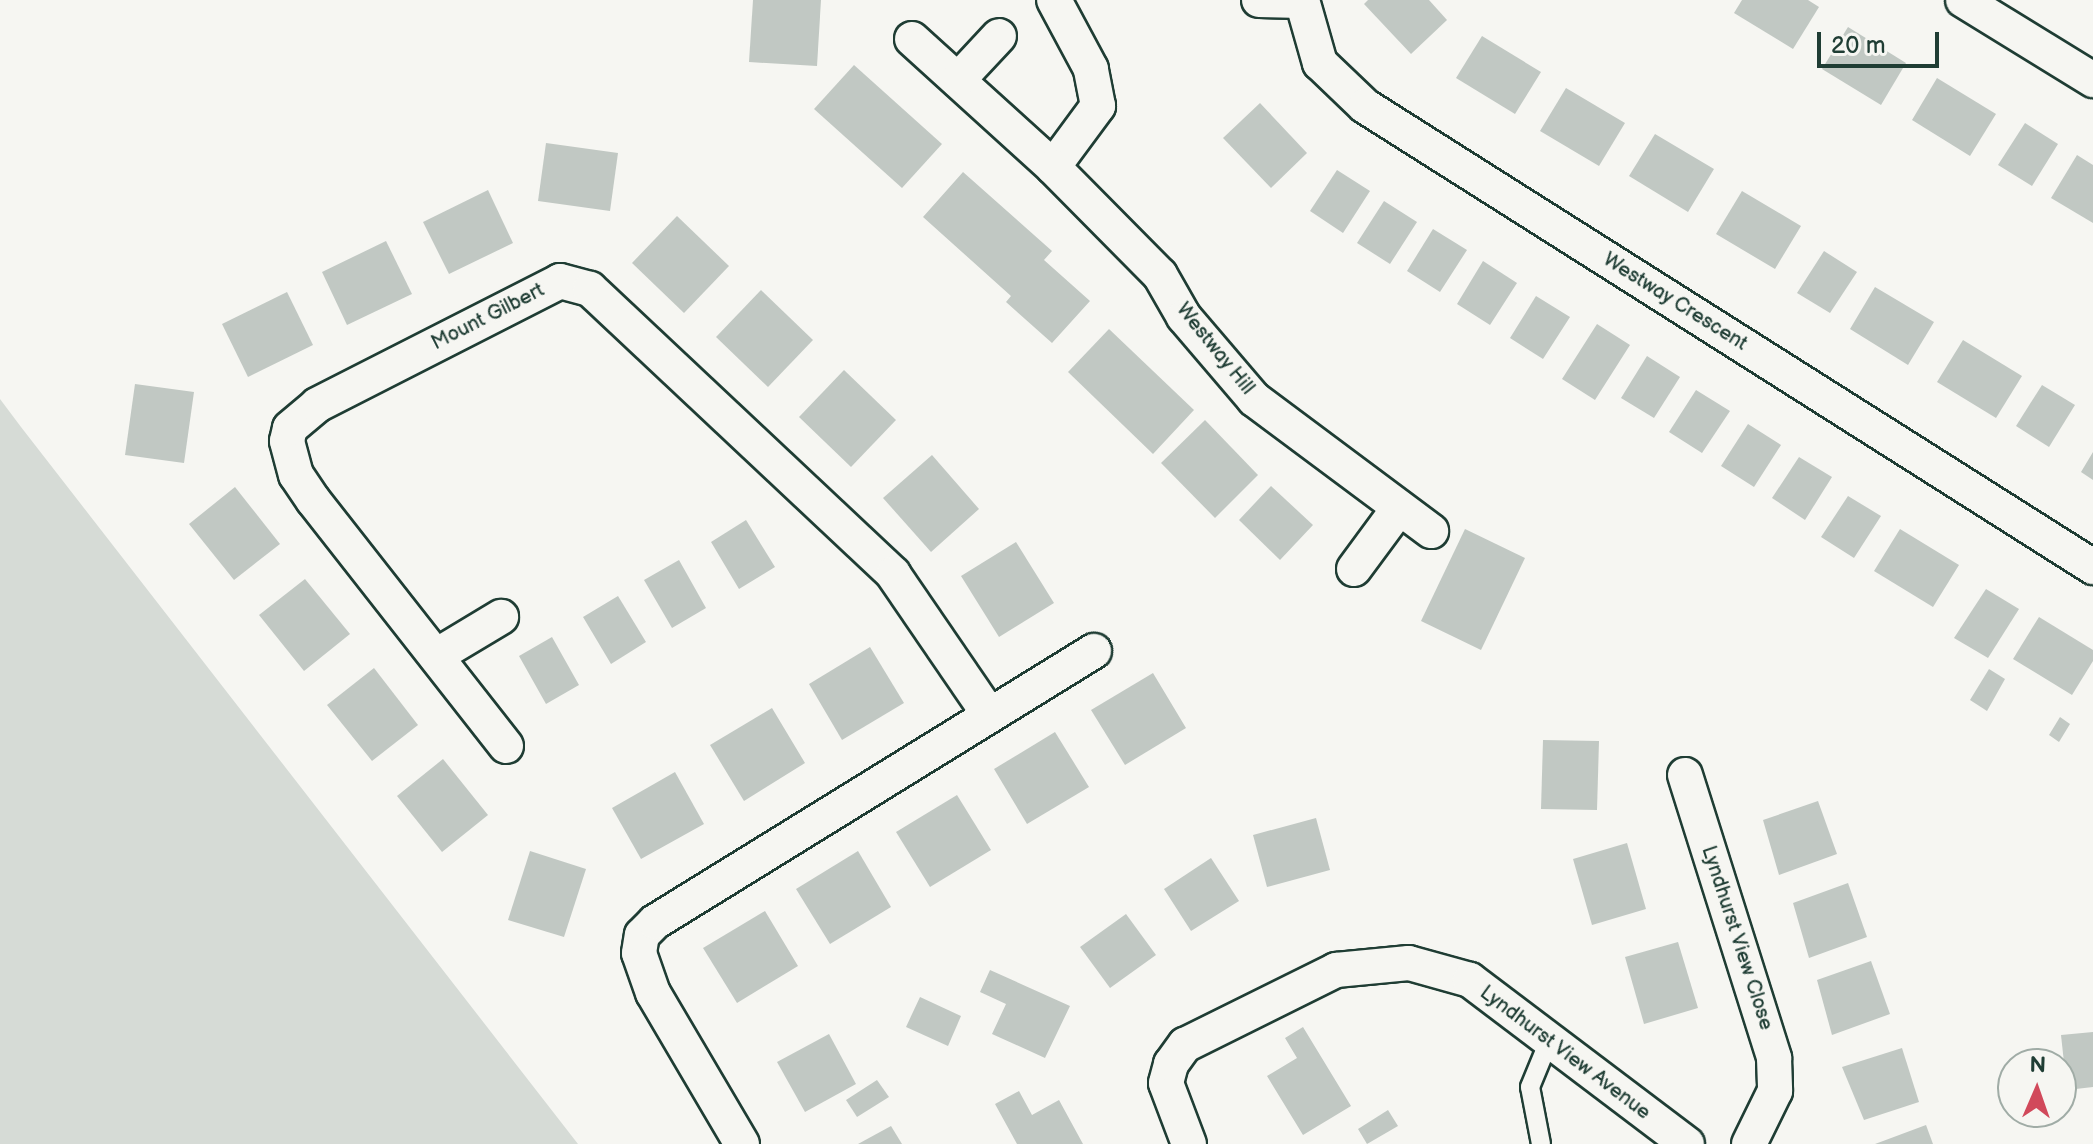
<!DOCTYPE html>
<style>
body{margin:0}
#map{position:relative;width:2093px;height:1144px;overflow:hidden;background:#f6f6f2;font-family:"Balsamiq Sans",sans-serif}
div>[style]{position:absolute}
.green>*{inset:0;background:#d6dbd6}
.building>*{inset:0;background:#c1c8c3}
.roads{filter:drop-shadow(2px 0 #1f3d34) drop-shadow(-2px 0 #1f3d34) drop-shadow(0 2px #1f3d34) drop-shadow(0 -2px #1f3d34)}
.service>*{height:18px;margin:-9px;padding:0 9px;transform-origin:9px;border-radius:9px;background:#f6f6f2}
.minor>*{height:34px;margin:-17px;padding:0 17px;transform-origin:17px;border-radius:17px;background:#f6f6f2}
span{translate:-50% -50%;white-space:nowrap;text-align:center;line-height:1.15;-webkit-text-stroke:6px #f6f6f2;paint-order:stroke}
.street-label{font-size:20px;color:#1f3d34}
.north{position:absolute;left:1997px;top:1048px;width:80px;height:80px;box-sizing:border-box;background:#f6f6f2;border:2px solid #a0aca6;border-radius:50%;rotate:2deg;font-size:22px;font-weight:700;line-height:32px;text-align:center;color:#1f3d34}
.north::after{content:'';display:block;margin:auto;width:28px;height:36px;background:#d1495b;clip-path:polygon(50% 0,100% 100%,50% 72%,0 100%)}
.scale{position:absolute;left:1817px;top:32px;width:122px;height:36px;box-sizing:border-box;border:4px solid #1f3d34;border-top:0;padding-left:10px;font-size:24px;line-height:28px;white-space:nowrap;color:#1f3d34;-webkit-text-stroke:6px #f6f6f2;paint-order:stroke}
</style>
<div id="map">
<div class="green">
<i style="clip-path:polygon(0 399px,21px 427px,578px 1144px,0 1144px)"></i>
</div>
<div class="building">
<i style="clip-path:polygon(753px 0,821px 0,817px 66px,749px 62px)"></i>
<i style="clip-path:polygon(1368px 0,1429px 0,1447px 20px,1411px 54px,1364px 4px)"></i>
<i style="clip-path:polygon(1742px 0,1808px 0,1819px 7px,1793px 49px,1734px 13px)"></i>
<i style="clip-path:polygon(1848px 27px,1906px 63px,1881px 105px,1822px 69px)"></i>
<i style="clip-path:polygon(1482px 36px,1541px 72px,1515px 114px,1456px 78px)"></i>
<i style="clip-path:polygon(854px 65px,942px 144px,902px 188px,814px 109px)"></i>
<i style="clip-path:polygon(1937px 78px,1996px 114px,1970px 156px,1912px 120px)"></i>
<i style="clip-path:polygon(1566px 88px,1625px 123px,1599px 166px,1540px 131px)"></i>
<i style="clip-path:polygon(1260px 103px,1307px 153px,1271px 188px,1223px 138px)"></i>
<i style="clip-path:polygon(2025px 123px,2058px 144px,2032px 186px,1998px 165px)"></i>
<i style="clip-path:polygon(1655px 134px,1714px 169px,1688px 212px,1629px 176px)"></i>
<i style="clip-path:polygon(546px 143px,618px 153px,610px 211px,538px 201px)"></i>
<i style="clip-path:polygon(2077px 155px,2093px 165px,2093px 223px,2051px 198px)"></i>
<i style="clip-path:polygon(1337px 170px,1370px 191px,1343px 233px,1310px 211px)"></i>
<i style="clip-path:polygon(963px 172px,1052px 251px,1044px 260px,1090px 301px,1052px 343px,1006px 302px,1011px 296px,923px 217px)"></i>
<i style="clip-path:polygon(488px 190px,513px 243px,449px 274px,423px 222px)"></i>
<i style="clip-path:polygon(1742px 191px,1801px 226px,1775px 269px,1716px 234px)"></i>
<i style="clip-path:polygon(1384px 201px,1417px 222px,1390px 264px,1357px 243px)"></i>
<i style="clip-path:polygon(677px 216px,729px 266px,684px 313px,632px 263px)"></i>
<i style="clip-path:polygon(1433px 229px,1467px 250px,1440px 292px,1407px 271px)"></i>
<i style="clip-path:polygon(386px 241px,412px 294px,347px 325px,322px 272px)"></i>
<i style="clip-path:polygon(1824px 251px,1857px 272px,1830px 313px,1797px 293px)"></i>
<i style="clip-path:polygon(1483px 261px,1517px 283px,1490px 325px,1457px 304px)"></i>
<i style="clip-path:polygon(1875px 287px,1934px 322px,1908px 365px,1850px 329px)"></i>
<i style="clip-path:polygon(761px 290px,813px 340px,768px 387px,716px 337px)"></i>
<i style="clip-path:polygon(287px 292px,313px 345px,248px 377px,222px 324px)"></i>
<i style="clip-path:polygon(1536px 296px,1570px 317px,1543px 359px,1510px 338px)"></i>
<i style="clip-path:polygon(1597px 324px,1630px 345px,1595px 400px,1562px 379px)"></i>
<i style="clip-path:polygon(1109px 329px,1194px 410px,1153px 454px,1068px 372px)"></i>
<i style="clip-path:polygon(1963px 340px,2022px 376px,1996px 418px,1937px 382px)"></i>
<i style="clip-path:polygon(1647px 356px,1680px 377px,1654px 418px,1621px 398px)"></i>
<i style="clip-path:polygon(844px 370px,896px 420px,851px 467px,799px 417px)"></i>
<i style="clip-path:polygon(135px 384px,194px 392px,184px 463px,125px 455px)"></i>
<i style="clip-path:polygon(2042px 385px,2075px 405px,2049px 447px,2016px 426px)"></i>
<i style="clip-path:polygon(1696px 390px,1730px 411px,1702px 453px,1669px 432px)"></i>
<i style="clip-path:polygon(1205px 420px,1258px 475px,1215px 518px,1161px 463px)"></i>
<i style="clip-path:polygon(1748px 424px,1781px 445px,1754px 487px,1721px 466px)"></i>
<i style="clip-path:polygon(2093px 452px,2093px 480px,2081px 472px)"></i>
<i style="clip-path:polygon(932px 455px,979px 509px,931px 552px,883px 498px)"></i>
<i style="clip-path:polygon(1799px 457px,1832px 477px,1805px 520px,1772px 498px)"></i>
<i style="clip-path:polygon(1271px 486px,1313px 525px,1280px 560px,1239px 520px)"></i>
<i style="clip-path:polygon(235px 487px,280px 544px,234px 580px,189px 524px)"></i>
<i style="clip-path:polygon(1848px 496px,1881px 516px,1854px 558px,1821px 537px)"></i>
<i style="clip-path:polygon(746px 520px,775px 567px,739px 589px,711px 542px)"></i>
<i style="clip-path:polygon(1465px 529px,1525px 558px,1481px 650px,1421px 621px)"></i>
<i style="clip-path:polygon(1900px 529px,1959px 565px,1933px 607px,1874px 571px)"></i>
<i style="clip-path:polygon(1016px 542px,1054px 603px,999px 637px,961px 576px)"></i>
<i style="clip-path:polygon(679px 560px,706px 608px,672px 628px,644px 580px)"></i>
<i style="clip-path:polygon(305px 579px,350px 634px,304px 671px,259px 615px)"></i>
<i style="clip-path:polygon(1986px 589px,2019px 609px,1988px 658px,1954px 638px)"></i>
<i style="clip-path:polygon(618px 596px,646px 642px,611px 664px,583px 617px)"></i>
<i style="clip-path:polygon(2039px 617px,2093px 650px,2093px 661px,2072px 695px,2013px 659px)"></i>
<i style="clip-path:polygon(552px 637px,579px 685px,546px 704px,519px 656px)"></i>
<i style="clip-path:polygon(870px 647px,904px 703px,842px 740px,809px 684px)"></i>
<i style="clip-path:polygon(374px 668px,418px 725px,372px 761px,327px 705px)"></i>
<i style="clip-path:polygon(1989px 669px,2005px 679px,1987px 711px,1970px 700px)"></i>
<i style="clip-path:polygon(1153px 673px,1186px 728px,1125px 765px,1091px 710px)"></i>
<i style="clip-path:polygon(772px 708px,805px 763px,744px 801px,710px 745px)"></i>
<i style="clip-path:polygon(2060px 717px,2070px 724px,2059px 742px,2049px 735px)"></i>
<i style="clip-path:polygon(1055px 732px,1089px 787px,1027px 824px,994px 769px)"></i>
<i style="clip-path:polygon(1543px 740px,1599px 741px,1597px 810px,1541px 809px)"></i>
<i style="clip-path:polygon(443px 759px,488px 815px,442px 852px,397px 796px)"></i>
<i style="clip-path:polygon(675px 772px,704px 824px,641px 859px,612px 808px)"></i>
<i style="clip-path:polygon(957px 795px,991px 850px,930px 887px,896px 832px)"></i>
<i style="clip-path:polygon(1818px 801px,1837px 854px,1779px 875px,1763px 820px)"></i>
<i style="clip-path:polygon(1316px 818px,1330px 870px,1267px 887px,1253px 835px)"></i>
<i style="clip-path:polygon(1627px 843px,1646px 909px,1592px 925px,1573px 859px)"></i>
<i style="clip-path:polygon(530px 851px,586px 869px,564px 937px,508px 920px)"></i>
<i style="clip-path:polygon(858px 851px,891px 907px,830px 944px,796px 889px)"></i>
<i style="clip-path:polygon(1211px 858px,1239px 901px,1191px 931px,1164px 889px)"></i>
<i style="clip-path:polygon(1848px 883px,1867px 937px,1809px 958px,1793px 903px)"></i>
<i style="clip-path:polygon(765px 911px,798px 966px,737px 1003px,703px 948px)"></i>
<i style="clip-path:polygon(1126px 914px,1156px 955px,1110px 988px,1080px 947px)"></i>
<i style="clip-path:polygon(1678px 942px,1698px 1008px,1644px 1024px,1625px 957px)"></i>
<i style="clip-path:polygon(1871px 961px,1890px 1014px,1832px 1035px,1817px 980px)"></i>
<i style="clip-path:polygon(990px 970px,1070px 1006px,1045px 1058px,992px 1034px,1006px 1004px,980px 992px)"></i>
<i style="clip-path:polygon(920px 997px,961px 1016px,948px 1046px,906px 1027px)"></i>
<i style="clip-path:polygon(1303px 1027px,1351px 1106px,1303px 1135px,1267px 1076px,1297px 1058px,1285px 1038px)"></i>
<i style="clip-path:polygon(2093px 1032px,2093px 1087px,2067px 1090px,2061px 1035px)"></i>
<i style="clip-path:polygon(829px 1034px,856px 1084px,805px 1112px,777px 1062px)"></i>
<i style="clip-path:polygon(1902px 1048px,1919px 1102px,1864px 1120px,1842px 1067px)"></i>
<i style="clip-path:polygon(877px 1080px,889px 1097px,857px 1117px,846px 1100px)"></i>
<i style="clip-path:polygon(1019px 1091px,1032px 1115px,1059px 1100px,1083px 1144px,1017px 1144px,995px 1104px)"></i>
<i style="clip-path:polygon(1388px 1110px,1398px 1126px,1367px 1144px,1358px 1129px)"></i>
<i style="clip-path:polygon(1926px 1125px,1933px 1144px,1875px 1144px)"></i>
<i style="clip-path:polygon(891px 1126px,902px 1144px,858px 1144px)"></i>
</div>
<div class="roads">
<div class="service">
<i style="left:1541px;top:1144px;width:58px;rotate:-100.9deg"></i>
<i style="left:1530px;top:1087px;width:50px;rotate:-67.6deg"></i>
</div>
<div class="minor">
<i style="left:1259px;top:0;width:43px;rotate:1.3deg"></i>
<i style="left:1302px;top:0;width:66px;rotate:74.1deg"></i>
<i style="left:1320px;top:63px;width:62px;rotate:43.7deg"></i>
<i style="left:1365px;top:106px;width:862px;rotate:32.34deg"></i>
<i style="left:1963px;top:0;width:153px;rotate:31.6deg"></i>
<i style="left:912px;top:39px;width:190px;rotate:42.2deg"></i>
<i style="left:1053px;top:167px;width:76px;rotate:-53.6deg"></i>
<i style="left:1098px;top:106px;width:38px;rotate:-101deg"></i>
<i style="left:1091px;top:69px;width:78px;rotate:-118.2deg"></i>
<i style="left:958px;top:80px;width:60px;rotate:-47deg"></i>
<i style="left:1053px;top:167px;width:152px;rotate:45.3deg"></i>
<i style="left:1160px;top:275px;width:48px;rotate:60.3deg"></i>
<i style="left:1184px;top:317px;width:108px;rotate:49.5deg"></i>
<i style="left:1254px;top:399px;width:221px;rotate:36.7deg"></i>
<i style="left:1354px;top:569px;width:76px;rotate:-53.6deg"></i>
<i style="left:436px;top:656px;width:76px;rotate:-31deg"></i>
<i style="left:506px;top:746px;width:313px;rotate:-128.1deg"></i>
<i style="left:313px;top:500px;width:30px;rotate:-124deg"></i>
<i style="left:296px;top:475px;width:35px;rotate:-105deg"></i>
<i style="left:287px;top:441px;width:13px;rotate:-77deg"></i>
<i style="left:290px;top:428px;width:35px;rotate:-40deg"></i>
<i style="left:317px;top:405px;width:273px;rotate:-27deg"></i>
<i style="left:560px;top:281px;width:31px;rotate:15deg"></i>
<i style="left:590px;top:289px;width:416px;rotate:43.2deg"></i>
<i style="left:893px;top:574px;width:170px;rotate:55.6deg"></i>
<i style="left:1685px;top:775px;width:297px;rotate:72.5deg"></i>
<i style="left:1774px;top:1058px;width:33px;rotate:88deg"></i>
<i style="left:1775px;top:1091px;width:59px;rotate:116.1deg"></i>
<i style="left:742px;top:1144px;width:175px;rotate:-120.5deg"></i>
<i style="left:653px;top:993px;width:42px;rotate:-109.3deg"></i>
<i style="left:639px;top:953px;width:18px;rotate:-81deg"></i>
<i style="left:642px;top:935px;width:18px;rotate:-45deg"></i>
<i style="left:655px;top:922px;width:516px;rotate:-31.69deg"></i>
<i style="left:1189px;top:1144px;width:65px;rotate:-110.7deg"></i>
<i style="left:1166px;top:1083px;width:20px;rotate:-75deg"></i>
<i style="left:1171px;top:1064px;width:24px;rotate:-54deg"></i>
<i style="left:1185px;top:1045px;width:169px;rotate:-26.4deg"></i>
<i style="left:1336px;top:970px;width:73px;rotate:-5.5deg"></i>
<i style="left:1409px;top:963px;width:63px;rotate:15.6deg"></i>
<i style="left:1470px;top:980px;width:272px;rotate:37.1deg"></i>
</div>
</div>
<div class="street-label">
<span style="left:1675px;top:302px;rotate:32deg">Westway Crescent</span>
<span style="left:488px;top:317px;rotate:-27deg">Mount Gilbert</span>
<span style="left:1215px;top:349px;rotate:51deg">Westway Hill</span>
<span style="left:1737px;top:938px;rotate:72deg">Lyndhurst View Close</span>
<span style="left:1565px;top:1053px;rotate:37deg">Lyndhurst View Avenue</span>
</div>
<div class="north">N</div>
<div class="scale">20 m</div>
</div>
